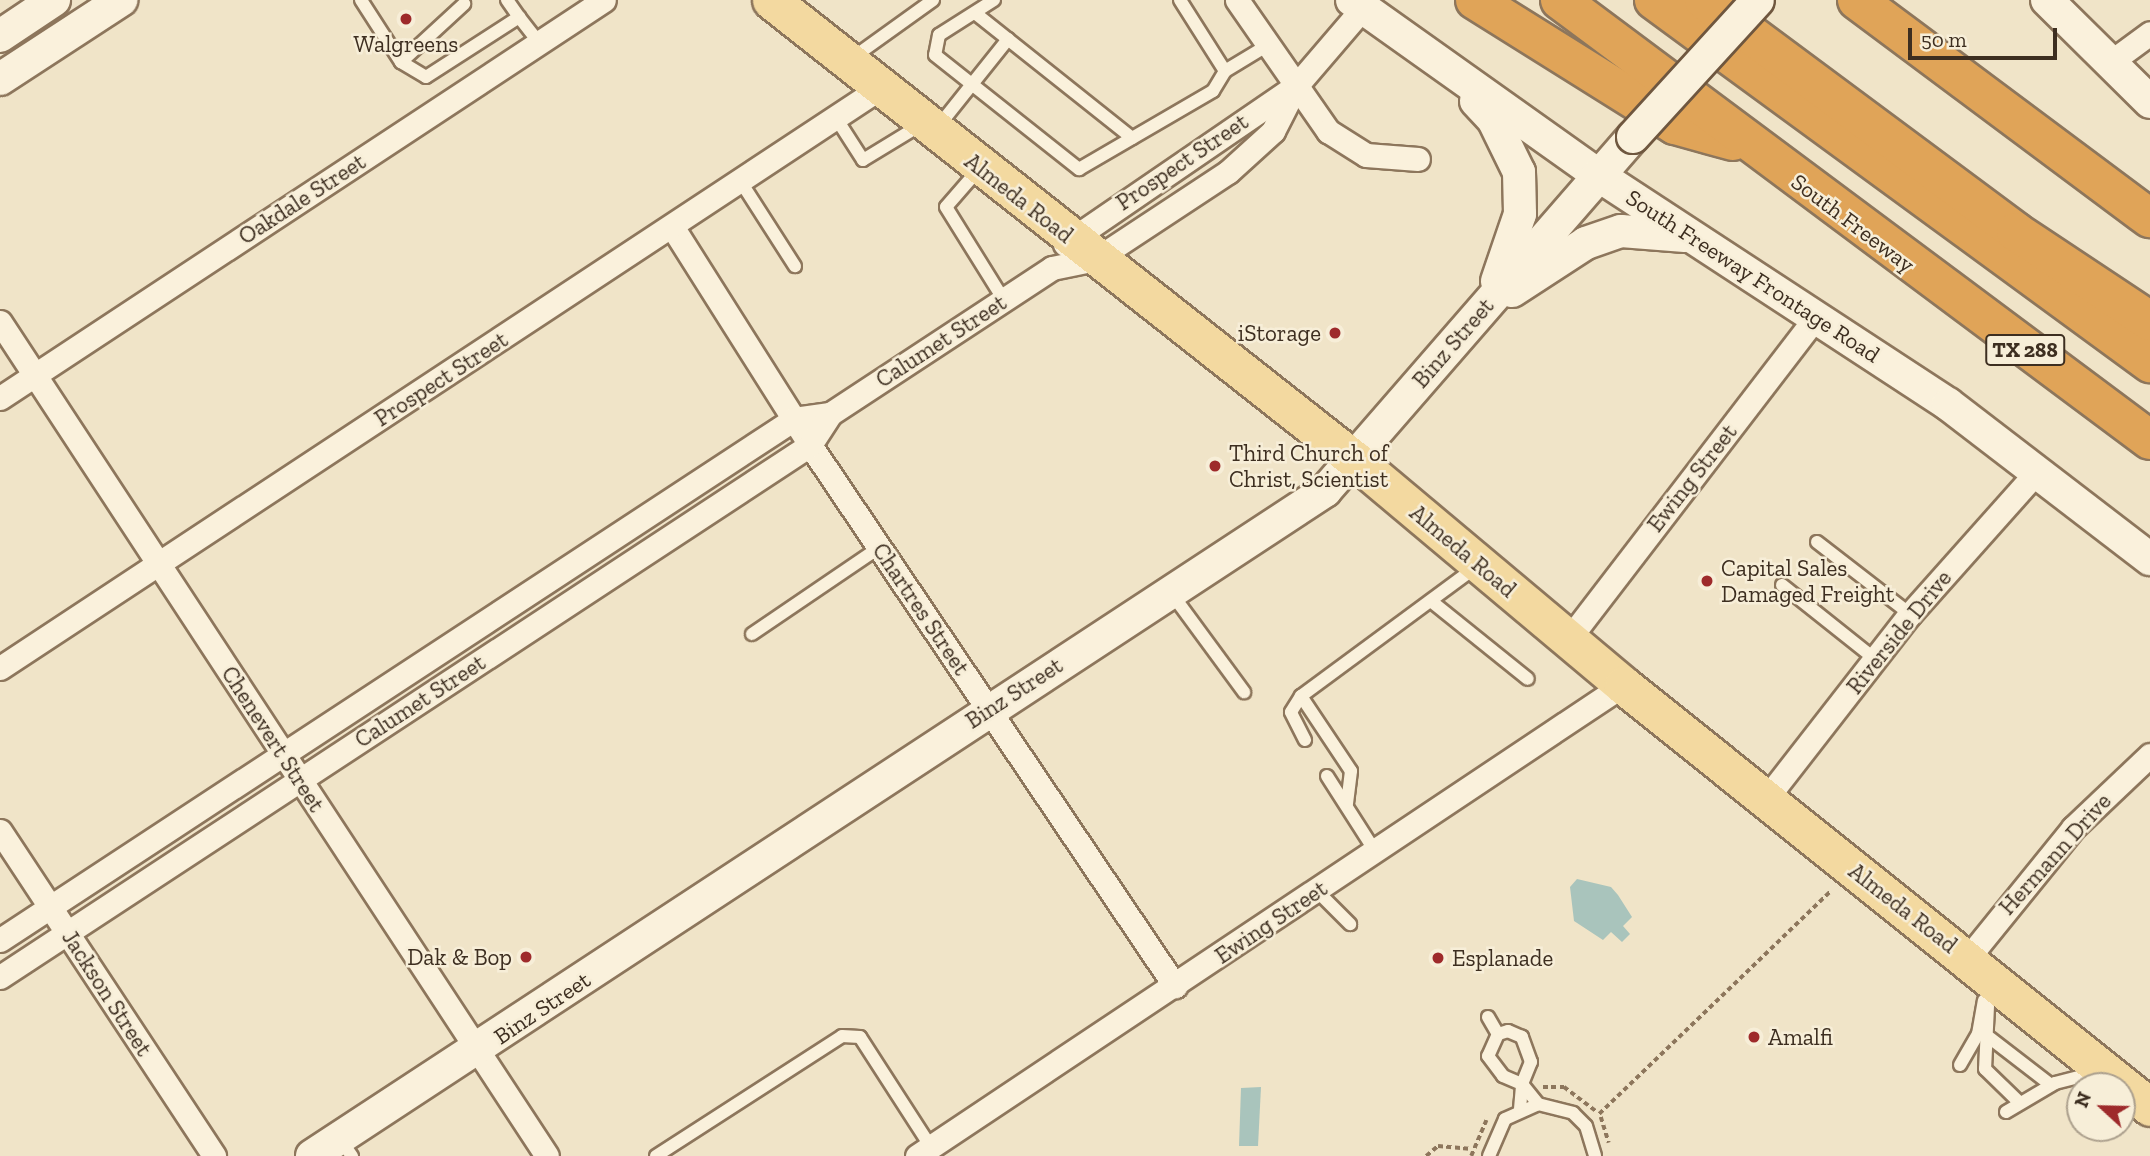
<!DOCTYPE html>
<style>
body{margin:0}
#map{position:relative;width:2150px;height:1156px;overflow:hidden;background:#f0e4c8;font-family:"Zilla Slab",serif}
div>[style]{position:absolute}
.water>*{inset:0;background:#a9c4bc}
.path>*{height:3.5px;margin-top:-1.75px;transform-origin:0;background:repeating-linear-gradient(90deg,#8d765c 0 5px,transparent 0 8.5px)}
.roads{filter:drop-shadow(2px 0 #8d765c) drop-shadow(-2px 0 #8d765c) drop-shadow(0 2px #8d765c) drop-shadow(0 -2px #8d765c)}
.service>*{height:12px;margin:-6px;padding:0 6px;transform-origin:6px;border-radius:6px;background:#faf1dc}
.minor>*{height:23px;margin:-11.5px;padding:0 11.5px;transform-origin:11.5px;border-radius:11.5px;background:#faf1dc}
.secondary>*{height:32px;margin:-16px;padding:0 16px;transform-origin:16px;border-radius:16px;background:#faf1dc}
.primary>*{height:37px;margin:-18.5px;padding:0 18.5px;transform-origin:18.5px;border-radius:18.5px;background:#f3d9a0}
.motorway>*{height:38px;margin:-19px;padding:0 19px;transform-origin:19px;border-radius:19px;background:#e0a458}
.bridges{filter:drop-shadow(2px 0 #6f573f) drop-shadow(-2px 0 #6f573f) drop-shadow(0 2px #6f573f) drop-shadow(0 -2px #6f573f)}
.secondary-bridge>*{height:32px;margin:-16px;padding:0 16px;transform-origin:16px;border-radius:16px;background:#faf1dc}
.dots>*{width:19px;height:19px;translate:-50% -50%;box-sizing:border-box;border:4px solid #f7eed8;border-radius:50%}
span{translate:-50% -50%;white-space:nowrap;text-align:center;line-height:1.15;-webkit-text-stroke:5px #f7eed8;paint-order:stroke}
.shield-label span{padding:2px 5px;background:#f7eed8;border:2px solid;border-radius:5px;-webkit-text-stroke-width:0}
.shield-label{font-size:21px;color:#3d2e20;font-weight:700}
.poi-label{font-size:23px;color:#3d2e20}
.right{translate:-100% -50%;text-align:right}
.left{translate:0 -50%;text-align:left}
.street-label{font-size:23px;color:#3d2e20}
.north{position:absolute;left:2066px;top:1072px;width:70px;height:70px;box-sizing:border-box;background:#f7eed8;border:2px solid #ada18e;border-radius:50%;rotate:292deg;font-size:19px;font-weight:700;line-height:28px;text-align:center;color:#3d2e20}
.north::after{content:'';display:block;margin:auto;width:24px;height:32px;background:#9e2a2b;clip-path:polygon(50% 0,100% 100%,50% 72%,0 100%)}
.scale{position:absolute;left:1908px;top:28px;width:149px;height:32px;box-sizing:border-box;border:4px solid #3d2e20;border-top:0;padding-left:9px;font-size:21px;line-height:24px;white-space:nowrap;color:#3d2e20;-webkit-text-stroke:5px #f7eed8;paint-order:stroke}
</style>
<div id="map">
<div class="water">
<i style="clip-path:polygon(1577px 879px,1611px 887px,1618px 895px,1632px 917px,1623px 926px,1630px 934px,1622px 942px,1611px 932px,1603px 940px,1574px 921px,1570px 887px)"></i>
<i style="clip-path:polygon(1261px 1087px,1258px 1146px,1239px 1146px,1241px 1088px)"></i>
</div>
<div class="path">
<i style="left:1543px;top:1087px;width:21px"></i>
<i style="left:1564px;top:1087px;width:40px;rotate:37deg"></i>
<i style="left:1599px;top:1114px;width:322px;rotate:-43.9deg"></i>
<i style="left:1601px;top:1117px;width:27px;rotate:73deg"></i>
<i style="left:1426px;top:1156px;width:16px;rotate:-40deg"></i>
<i style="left:1438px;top:1146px;width:34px;rotate:5deg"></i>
<i style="left:1471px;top:1156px;width:39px;rotate:-67deg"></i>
</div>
<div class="roads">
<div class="service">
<i style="left:361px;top:0;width:74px;rotate:57.2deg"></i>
<i style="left:401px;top:62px;width:29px;rotate:31deg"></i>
<i style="left:426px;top:77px;width:111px;rotate:-32.8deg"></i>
<i style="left:519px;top:17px;width:21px;rotate:-125deg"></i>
<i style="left:994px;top:0;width:65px;rotate:147.5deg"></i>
<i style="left:939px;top:35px;width:20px;rotate:101deg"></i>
<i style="left:935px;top:55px;width:184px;rotate:38.4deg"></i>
<i style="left:1079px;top:169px;width:155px;rotate:-30.2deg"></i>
<i style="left:1213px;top:91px;width:23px;rotate:-59deg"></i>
<i style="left:1225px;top:71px;width:50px;rotate:-31.2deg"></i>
<i style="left:1180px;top:0;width:84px;rotate:57.6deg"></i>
<i style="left:975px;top:13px;width:201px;rotate:38.5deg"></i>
<i style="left:519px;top:17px;width:33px;rotate:52deg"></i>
<i style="left:851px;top:59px;width:101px;rotate:-35.7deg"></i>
<i style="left:401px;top:62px;width:86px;rotate:-42.6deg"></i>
<i style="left:836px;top:118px;width:50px;rotate:57.3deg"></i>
<i style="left:863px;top:160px;width:69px;rotate:-31.4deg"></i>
<i style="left:937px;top:128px;width:114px;rotate:-51.4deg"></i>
<i style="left:979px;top:169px;width:50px;rotate:131deg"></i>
<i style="left:946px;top:207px;width:110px;rotate:58.1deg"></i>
<i style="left:741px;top:182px;width:100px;rotate:57.3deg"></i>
<i style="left:1817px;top:542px;width:118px;rotate:37.7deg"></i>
<i style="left:1782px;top:585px;width:119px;rotate:38.5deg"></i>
<i style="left:1172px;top:594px;width:122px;rotate:53.7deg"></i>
<i style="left:1431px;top:601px;width:124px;rotate:38.8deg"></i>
<i style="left:752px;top:634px;width:155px;rotate:-34.2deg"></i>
<i style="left:1301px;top:696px;width:90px;rotate:56.3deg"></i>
<i style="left:1351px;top:771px;width:34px;rotate:97deg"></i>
<i style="left:1305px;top:740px;width:31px;rotate:-117deg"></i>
<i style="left:1291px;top:712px;width:19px;rotate:-58deg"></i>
<i style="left:1301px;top:696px;width:217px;rotate:-36.4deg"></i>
<i style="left:1327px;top:776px;width:89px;rotate:57.4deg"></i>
<i style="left:1317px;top:891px;width:47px;rotate:45deg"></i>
<i style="left:1989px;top:985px;width:84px;rotate:92.7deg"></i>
<i style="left:1985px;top:1069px;width:49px;rotate:44.2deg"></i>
<i style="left:1488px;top:1017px;width:20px;rotate:60deg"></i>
<i style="left:1990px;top:1038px;width:77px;rotate:37.6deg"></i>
<i style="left:1960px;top:1065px;width:36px;rotate:-60deg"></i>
<i style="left:1978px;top:1034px;width:34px;rotate:-80deg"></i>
<i style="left:1520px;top:1109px;width:25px;rotate:-85deg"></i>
<i style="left:1522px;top:1084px;width:24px;rotate:-68deg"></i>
<i style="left:1531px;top:1062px;width:27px;rotate:-110deg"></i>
<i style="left:1522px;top:1037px;width:15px;rotate:-157deg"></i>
<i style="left:1508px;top:1031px;width:10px;rotate:163deg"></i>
<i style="left:1498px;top:1034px;width:24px;rotate:114deg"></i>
<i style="left:1488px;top:1056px;width:25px;rotate:53deg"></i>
<i style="left:1503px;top:1076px;width:21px;rotate:23deg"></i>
<i style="left:1522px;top:1084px;width:26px;rotate:51deg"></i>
<i style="left:2006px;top:1112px;width:57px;rotate:-30.6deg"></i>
<i style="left:2055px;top:1083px;width:44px;rotate:-14.3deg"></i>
<i style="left:340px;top:1139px;width:21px;rotate:55deg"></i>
<i style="left:656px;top:1156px;width:221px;rotate:-32.8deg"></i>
<i style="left:842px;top:1036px;width:18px;rotate:3deg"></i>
<i style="left:860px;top:1037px;width:131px;rotate:57.2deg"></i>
<i style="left:1489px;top:1156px;width:40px;rotate:-66.6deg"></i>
<i style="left:1505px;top:1119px;width:36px;rotate:-24deg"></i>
<i style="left:1538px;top:1104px;width:36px;rotate:14deg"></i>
<i style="left:1573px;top:1113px;width:18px;rotate:45deg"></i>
<i style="left:1586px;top:1126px;width:31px;rotate:73deg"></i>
</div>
<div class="minor">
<i style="left:1237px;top:0;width:160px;rotate:55.2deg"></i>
<i style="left:1328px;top:131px;width:45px;rotate:32.3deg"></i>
<i style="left:1366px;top:155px;width:52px;rotate:4.4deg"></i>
<i style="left:2108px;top:64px;width:52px;rotate:-36.4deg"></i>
<i style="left:673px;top:228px;width:257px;rotate:57.7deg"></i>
<i style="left:810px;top:445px;width:653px;rotate:55.99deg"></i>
<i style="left:1065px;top:244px;width:276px;rotate:-34.4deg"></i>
<i style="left:0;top:322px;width:997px;rotate:56.74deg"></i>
<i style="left:0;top:398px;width:723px;rotate:-33.38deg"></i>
<i style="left:1568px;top:640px;width:409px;rotate:-52.5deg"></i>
<i style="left:0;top:668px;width:1054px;rotate:-33.39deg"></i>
<i style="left:1765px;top:800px;width:236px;rotate:-52.1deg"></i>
<i style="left:1910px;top:614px;width:194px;rotate:-48.3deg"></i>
<i style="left:0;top:831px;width:389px;rotate:56.6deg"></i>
<i style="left:0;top:940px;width:950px;rotate:-33.27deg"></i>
<i style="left:794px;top:419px;width:36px;rotate:-8deg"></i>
<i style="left:1967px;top:959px;width:169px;rotate:-51deg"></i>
<i style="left:2073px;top:828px;width:106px;rotate:-43.5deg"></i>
<i style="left:0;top:977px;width:969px;rotate:-33.3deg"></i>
<i style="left:810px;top:445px;width:37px;rotate:-57deg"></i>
<i style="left:830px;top:414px;width:266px;rotate:-33.3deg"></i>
<i style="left:1052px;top:268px;width:45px;rotate:-11.6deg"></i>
<i style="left:1096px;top:259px;width:158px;rotate:-33.4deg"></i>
<i style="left:1228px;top:172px;width:61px;rotate:-42.3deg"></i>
<i style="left:1273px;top:131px;width:51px;rotate:-62.9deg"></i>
<i style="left:1296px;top:86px;width:101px;rotate:-49.4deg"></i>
<i style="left:917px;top:1156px;width:849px;rotate:-33.71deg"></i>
</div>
<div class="secondary">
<i style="left:1352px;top:0;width:302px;rotate:35.4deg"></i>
<i style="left:1598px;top:175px;width:418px;rotate:33.2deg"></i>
<i style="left:1948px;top:404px;width:255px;rotate:37.5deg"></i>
<i style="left:2047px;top:0;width:145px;rotate:44.7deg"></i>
<i style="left:0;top:36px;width:65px;rotate:-33.7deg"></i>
<i style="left:0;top:79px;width:145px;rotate:-33.1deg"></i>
<i style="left:1476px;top:101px;width:25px;rotate:47deg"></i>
<i style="left:1493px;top:119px;width:59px;rotate:63.9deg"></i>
<i style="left:1519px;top:172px;width:42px;rotate:88.6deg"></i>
<i style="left:1520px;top:214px;width:71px;rotate:108.9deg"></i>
<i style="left:1512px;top:291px;width:88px;rotate:-33deg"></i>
<i style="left:1586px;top:243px;width:37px;rotate:-19deg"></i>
<i style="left:1621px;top:231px;width:64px;rotate:4.5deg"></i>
<i style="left:312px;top:1156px;width:1212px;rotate:-33.28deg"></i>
<i style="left:1325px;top:491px;width:469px;rotate:-49deg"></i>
</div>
<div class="primary">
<i style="left:771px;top:0;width:743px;rotate:38.23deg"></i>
<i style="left:1355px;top:460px;width:350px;rotate:40deg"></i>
<i style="left:1623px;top:685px;width:675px;rotate:38.69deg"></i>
</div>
<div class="motorway">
<i style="left:1475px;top:0;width:236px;rotate:32deg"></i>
<i style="left:1675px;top:125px;width:60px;rotate:15.4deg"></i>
<i style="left:1560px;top:0;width:736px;rotate:36.71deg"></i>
<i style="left:1654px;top:0;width:615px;rotate:36.2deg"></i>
<i style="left:1704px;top:0;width:389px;rotate:36.6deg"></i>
<i style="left:2016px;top:232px;width:161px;rotate:33.6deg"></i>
<i style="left:1857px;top:0;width:365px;rotate:36.7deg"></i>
</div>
</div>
<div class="bridges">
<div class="secondary-bridge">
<i style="left:1633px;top:137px;width:185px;rotate:-47.6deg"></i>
</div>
</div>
<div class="dots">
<i style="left:406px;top:19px;background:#9e2a2b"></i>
<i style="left:1335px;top:333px;background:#9e2a2b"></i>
<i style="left:1215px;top:466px;background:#9e2a2b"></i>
<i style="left:1707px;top:581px;background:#9e2a2b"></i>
<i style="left:526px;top:957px;background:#9e2a2b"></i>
<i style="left:1438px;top:958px;background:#9e2a2b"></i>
<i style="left:1754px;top:1037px;background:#9e2a2b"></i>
</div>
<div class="shield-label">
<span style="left:2025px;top:350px">TX 288</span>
</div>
<div class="poi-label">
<span style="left:406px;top:44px">Walgreens</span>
<span class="right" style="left:1321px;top:333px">iStorage</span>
<span class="left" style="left:1229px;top:466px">Third Church of<br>Christ, Scientist</span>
<span class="left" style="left:1721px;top:581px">Capital Sales<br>Damaged Freight</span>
<span class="right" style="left:512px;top:957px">Dak &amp; Bop</span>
<span class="left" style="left:1452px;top:958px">Esplanade</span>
<span class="left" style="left:1768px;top:1037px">Amalfi</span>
</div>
<div class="street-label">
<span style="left:1182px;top:162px;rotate:-34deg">Prospect Street</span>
<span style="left:1019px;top:198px;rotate:38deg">Almeda Road</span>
<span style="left:302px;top:199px;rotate:-33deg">Oakdale Street</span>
<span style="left:1853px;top:223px;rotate:37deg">South Freeway</span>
<span style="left:1753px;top:276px;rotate:33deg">South Freeway Frontage Road</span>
<span style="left:941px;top:341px;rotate:-33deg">Calumet Street</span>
<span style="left:1453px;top:343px;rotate:-49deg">Binz Street</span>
<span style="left:441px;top:379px;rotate:-33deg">Prospect Street</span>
<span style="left:1692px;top:478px;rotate:-52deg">Ewing Street</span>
<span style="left:1463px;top:551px;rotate:40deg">Almeda Road</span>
<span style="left:921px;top:609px;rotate:56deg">Chartres Street</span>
<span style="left:1899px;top:632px;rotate:-51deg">Riverside Drive</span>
<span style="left:1014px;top:693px;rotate:-33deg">Binz Street</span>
<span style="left:420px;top:701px;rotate:-33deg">Calumet Street</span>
<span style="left:273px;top:739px;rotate:57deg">Chenevert Street</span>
<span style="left:2055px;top:854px;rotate:-48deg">Hermann Drive</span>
<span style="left:1903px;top:908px;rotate:38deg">Almeda Road</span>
<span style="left:1271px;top:922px;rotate:-34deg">Ewing Street</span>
<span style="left:107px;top:993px;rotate:57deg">Jackson Street</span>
<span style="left:542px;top:1008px;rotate:-34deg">Binz Street</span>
</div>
<div class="north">N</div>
<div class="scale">50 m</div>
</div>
